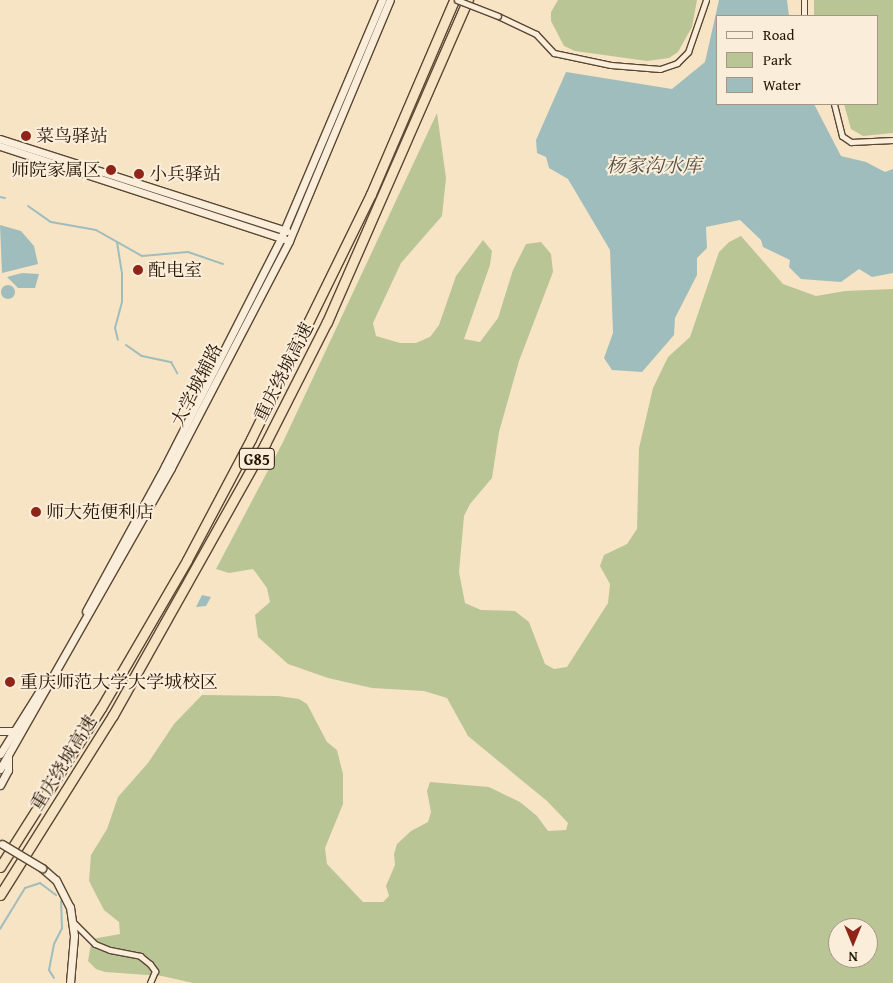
<!DOCTYPE html>
<meta charset="utf-8">
<style>
body{margin:0}
#map{position:relative;width:893px;height:983px;overflow:hidden;background:#f7e4c5;font-family:"Gentium Book Plus","Noto Serif SC",serif}
div>[style]{position:absolute}
.green>*{inset:0;background:#bac596}
.water>*{inset:0;background:#9fbdbc}
.round{border-radius:50%}
.stream>*{height:2px;margin:-1px;padding:0 1px;transform-origin:1px;border-radius:1px;background:#9fbdbc}
.roads{filter:drop-shadow(1px 0 #5a4733) drop-shadow(-1px 0 #5a4733) drop-shadow(0 1px #5a4733) drop-shadow(0 -1px #5a4733)}
.street>*{height:5px;margin:-2.5px;padding:0 2.5px;transform-origin:2.5px;border-radius:2.5px;background:#faedd9}
.secondary>*{height:7px;margin:-3.5px;padding:0 3.5px;transform-origin:3.5px;border-radius:3.5px;background:#faedd9}
.highway>*{height:9px;margin:-4.5px;padding:0 4.5px;transform-origin:4.5px;border-radius:4.5px;background:#f7e4c5}
.bridges{filter:drop-shadow(1px 0 #5a4733) drop-shadow(-1px 0 #5a4733) drop-shadow(0 1px #5a4733) drop-shadow(0 -1px #5a4733)}
.street-bridge>*{height:5px;margin:-2.5px;padding:0 2.5px;transform-origin:2.5px;border-radius:2.5px;background:#faedd9}
.secondary-bridge>*{height:7px;margin:-3.5px;padding:0 3.5px;transform-origin:3.5px;border-radius:3.5px;background:#faedd9}
.dots>*{width:14px;height:14px;translate:-50% -50%;box-sizing:border-box;border:2px solid #faedd9;border-radius:50%}
span{translate:-50% -50%;white-space:nowrap;text-align:center;line-height:1.15;-webkit-text-stroke:4px #faedd9;paint-order:stroke}
.shield-label span{padding:1px 4px;background:#faedd9;border:1px solid;border-radius:4px;-webkit-text-stroke-width:0}
.shield-label{font-size:16px;color:#261302;font-weight:700}
.poi-label{font-size:18px;color:#261302}
.left{translate:0 -50%;text-align:left}
.right{translate:-100% -50%;text-align:right}
.street-label{font-size:18px;color:#261302}
.water-label{font-size:19px;color:#504e43;font-style:italic}
.legend{position:absolute;left:716px;top:15px;width:162px;height:90px;box-sizing:border-box;background:#faedd9;border:1px solid #a59683;margin:0;padding:6px 9px;list-style:none;font-size:15px;color:#261302}
.legend li{display:flex;align-items:center;gap:10px;height:25px}
.legend b{width:25px;border:1px solid #a59683}
.north{position:absolute;left:828px;top:918px;width:50px;height:50px;box-sizing:border-box;background:#faedd9;border:1px solid #a59683;border-radius:50%;rotate:180deg;font-size:14px;font-weight:700;line-height:20px;text-align:center;color:#261302}
.north::after{content:'';display:block;margin:auto;width:18px;height:22px;background:#8f2418;clip-path:polygon(50% 0,100% 100%,50% 72%,0 100%)}
</style>
<div id="map">
<div class="green">
<i style="clip-path:polygon(558px 0,697px 0,692px 27px,678px 52px,669px 58px,647px 61px,575px 51px,564px 46px,551px 21px,551px 12px)"></i>
<i style="clip-path:polygon(814px 0,893px 0,893px 133px,863px 136px,851px 129px,844px 104px,877px 104px,877px 16px,814px 16px)"></i>
<i style="clip-path:polygon(evenodd,437px 113px,446px 178px,442px 216px,401px 263px,373px 323px,376px 336px,400px 343px,416px 343px,430px 337px,439px 325px,456px 276px,483px 240px,492px 251px,490px 265px,464px 339px,480px 342px,498px 318px,513px 270px,526px 244px,541px 242px,551px 254px,553px 272px,519px 361px,499px 432px,492px 478px,470px 504px,464px 516px,459px 572px,465px 603px,481px 610px,515px 611px,529px 622px,545px 664px,554px 669px,567px 667px,608px 603px,610px 584px,600px 566px,604px 555px,627px 544px,637px 529px,639px 448px,653px 388px,668px 357px,690px 337px,719px 252px,729px 242px,741px 236px,783px 284px,816px 296px,845px 291px,893px 289px,893px 983px,193px 983px,162px 976px,105px 972px,96px 969px,88px 961px,92px 939px,120px 934px,119px 922px,104px 910px,89px 881px,91px 855px,107px 829px,118px 797px,148px 763px,174px 724px,202px 695px,278px 696px,299px 699px,307px 704px,327px 742px,337px 750px,343px 774px,343px 804px,325px 848px,327px 864px,363px 902px,383px 902px,389px 896px,386px 886px,395px 865px,394px 854px,397px 844px,411px 831px,428px 822px,431px 812px,427px 791px,430px 782px,489px 787px,520px 802px,537px 816px,548px 831px,566px 830px,568px 823px,547px 801px,468px 736px,447px 698px,424px 691px,372px 688px,328px 678px,288px 664px,258px 637px,255px 615px,270px 602px,267px 588px,253px 569px,229px 573px,216px 569px,283px 442px,437px 113px,838px 928px,868px 928px,868px 958px,838px 958px,838px 928px)"></i>
</div>
<div class="water">
<i style="clip-path:polygon(719px 0,787px 0,789px 16px,717px 16px,717px 104px,814px 104px,841px 156px,866px 162px,885px 172px,893px 169px,893px 273px,872px 277px,859px 269px,841px 282px,801px 279px,789px 267px,790px 260px,763px 247px,761px 240px,740px 220px,706px 227px,707px 248px,697px 258px,697px 275px,675px 318px,674px 335px,642px 372px,612px 370px,604px 358px,613px 333px,610px 250px,568px 179px,549px 168px,546px 157px,537px 153px,536px 140px,566px 72px,672px 89px,705px 62px)"></i>
<i style="clip-path:polygon(0 225px,21px 231px,34px 246px,38px 264px,2px 273px)"></i>
<i style="clip-path:polygon(22px 273px,39px 274px,35px 288px,18px 288px,7px 277px)"></i>
<i class="round" style="left:1px;top:285px;width:14px;height:14px"></i>
<i style="clip-path:polygon(202px 595px,211px 597px,206px 606px,196px 607px)"></i>
</div>
<div class="stream">
<i style="left:0;top:197px;width:5px;rotate:11deg"></i>
<i style="left:28px;top:206px;width:28px;rotate:35deg"></i>
<i style="left:51px;top:222px;width:46px;rotate:10.1deg"></i>
<i style="left:96px;top:230px;width:53px;rotate:29.5deg"></i>
<i style="left:142px;top:256px;width:46px;rotate:-5deg"></i>
<i style="left:188px;top:252px;width:37px;rotate:19deg"></i>
<i style="left:117px;top:242px;width:31px;rotate:81deg"></i>
<i style="left:122px;top:273px;width:29px;rotate:90deg"></i>
<i style="left:122px;top:302px;width:27px;rotate:105deg"></i>
<i style="left:115px;top:328px;width:12px;rotate:76deg"></i>
<i style="left:126px;top:345px;width:19px;rotate:35deg"></i>
<i style="left:142px;top:356px;width:30px;rotate:12deg"></i>
<i style="left:171px;top:362px;width:13px;rotate:61deg"></i>
<i style="left:0;top:929px;width:48px;rotate:-58.6deg"></i>
<i style="left:25px;top:888px;width:16px;rotate:-18deg"></i>
<i style="left:40px;top:883px;width:20px;rotate:37deg"></i>
<i style="left:54px;top:978px;width:9px;rotate:-122deg"></i>
<i style="left:49px;top:970px;width:26px;rotate:-79deg"></i>
<i style="left:54px;top:944px;width:18px;rotate:-63deg"></i>
<i style="left:62px;top:928px;width:27px;rotate:-92deg"></i>
</div>
<div class="roads">
<div class="street">
<i style="left:804px;top:0;width:16px;rotate:90deg"></i>
<i style="left:498px;top:16px;width:42px;rotate:25.3deg"></i>
<i style="left:536px;top:34px;width:26px;rotate:47deg"></i>
<i style="left:554px;top:53px;width:58px;rotate:11.9deg"></i>
<i style="left:611px;top:65px;width:49px;rotate:4.7deg"></i>
<i style="left:660px;top:69px;width:18px;rotate:-19deg"></i>
<i style="left:677px;top:63px;width:16px;rotate:-45deg"></i>
<i style="left:688px;top:52px;width:55px;rotate:-70.9deg"></i>
<i style="left:834px;top:104px;width:33px;rotate:76deg"></i>
<i style="left:842px;top:136px;width:11px;rotate:34deg"></i>
<i style="left:851px;top:142px;width:42px;rotate:-2.7deg"></i>
<i style="left:73px;top:922px;width:31px;rotate:45deg"></i>
<i style="left:95px;top:944px;width:16px;rotate:22deg"></i>
<i style="left:110px;top:950px;width:31px;rotate:11deg"></i>
<i style="left:140px;top:956px;width:13px;rotate:39deg"></i>
<i style="left:150px;top:964px;width:9px;rotate:54deg"></i>
<i style="left:155px;top:971px;width:13px;rotate:113deg"></i>
</div>
<div class="secondary">
<i style="left:0;top:139px;width:301px;rotate:17.8deg"></i>
<i style="left:0;top:146px;width:300px;rotate:18.1deg"></i>
<i style="left:86px;top:611px;width:165px;rotate:-61.4deg"></i>
<i style="left:165px;top:466px;width:256px;rotate:-63deg"></i>
<i style="left:281px;top:238px;width:259px;rotate:-67deg"></i>
<i style="left:0;top:731px;width:14px"></i>
<i style="left:14px;top:731px;width:3px;rotate:108deg"></i>
<i style="left:0;top:754px;width:89px;rotate:-57.9deg"></i>
<i style="left:0;top:769px;width:346px;rotate:-60.4deg"></i>
<i style="left:171px;top:468px;width:256px;rotate:-62.5deg"></i>
<i style="left:289px;top:241px;width:261px;rotate:-67.3deg"></i>
<i style="left:0;top:785px;width:17px;rotate:-62deg"></i>
<i style="left:8px;top:770px;width:14px;rotate:-90deg"></i>
<i style="left:42px;top:868px;width:18px;rotate:41deg"></i>
<i style="left:56px;top:880px;width:30px;rotate:63deg"></i>
<i style="left:70px;top:907px;width:29px;rotate:82deg"></i>
<i style="left:74px;top:936px;width:47px;rotate:94.9deg"></i>
</div>
<div class="highway">
<i style="left:0;top:867px;width:188px;rotate:-57.6deg"></i>
<i style="left:101px;top:708px;width:171px;rotate:-59.8deg"></i>
<i style="left:187px;top:560px;width:137px;rotate:-62.1deg"></i>
<i style="left:251px;top:439px;width:273px;rotate:-63.9deg"></i>
<i style="left:371px;top:194px;width:211px;rotate:-66.8deg"></i>
<i style="left:0;top:895px;width:213px;rotate:-57.9deg"></i>
<i style="left:113px;top:715px;width:311px;rotate:-60.7deg"></i>
<i style="left:265px;top:444px;width:137px;rotate:-63.1deg"></i>
<i style="left:327px;top:322px;width:352px;rotate:-66.4deg"></i>
</div>
</div>
<div class="bridges">
<div class="street-bridge">
<i style="left:457px;top:0;width:44px;rotate:21.3deg"></i>
</div>
<div class="secondary-bridge">
<i style="left:2px;top:844px;width:47px;rotate:31deg"></i>
</div>
</div>
<div class="dots">
<i style="left:26px;top:136px;background:#8f2418"></i>
<i style="left:111px;top:170px;background:#8f2418"></i>
<i style="left:139px;top:174px;background:#8f2418"></i>
<i style="left:138px;top:270px;background:#8f2418"></i>
<i style="left:36px;top:512px;background:#8f2418"></i>
<i style="left:10px;top:682px;background:#8f2418"></i>
</div>
<div class="shield-label">
<span style="left:257px;top:459px">G85</span>
</div>
<div class="poi-label">
<span class="left" style="left:36px;top:136px">菜鸟驿站</span>
<span class="right" style="left:101px;top:170px">师院家属区</span>
<span class="left" style="left:149px;top:174px">小兵驿站</span>
<span class="left" style="left:148px;top:270px">配电室</span>
<span class="left" style="left:46px;top:512px">师大苑便利店</span>
<span class="left" style="left:20px;top:682px">重庆师范大学大学城校区</span>
</div>
<div class="street-label">
<span style="left:284px;top:372px;rotate:-63deg">重庆绕城高速</span>
<span style="left:197px;top:385px;rotate:-63deg">大学城辅路</span>
<span style="left:64px;top:763px;rotate:-58deg">重庆绕城高速</span>
</div>
<div class="water-label">
<span style="left:654px;top:166px">杨家沟水库</span>
</div>
<ul class="legend">
<li><b style="height:6px;background:#faedd9"></b>Road</li>
<li><b style="height:14px;background:#bac596"></b>Park</li>
<li><b style="height:14px;background:#9fbdbc"></b>Water</li>
</ul>
<div class="north">N</div>
</div>
